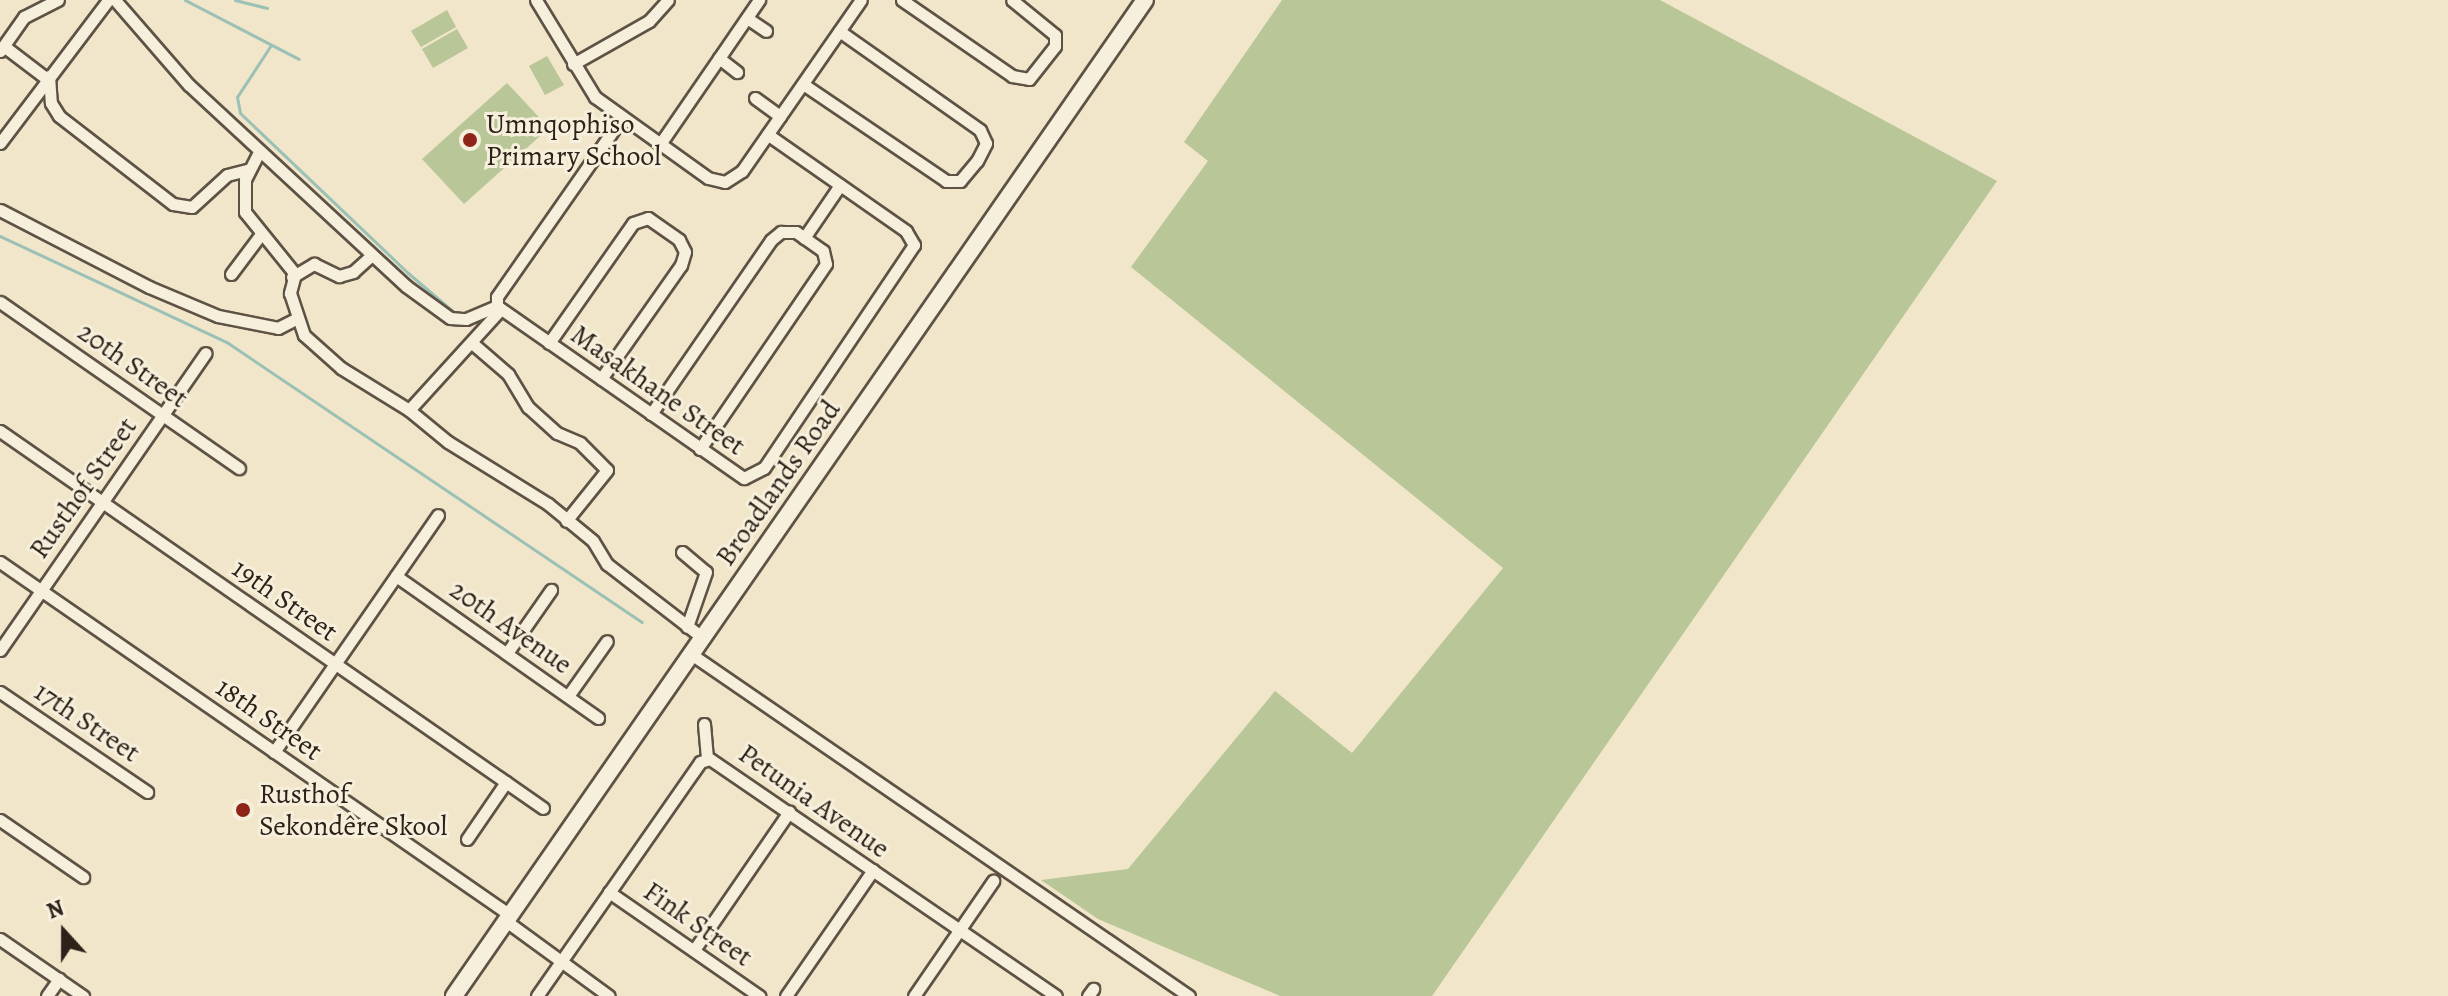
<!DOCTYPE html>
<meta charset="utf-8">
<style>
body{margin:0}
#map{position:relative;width:2448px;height:996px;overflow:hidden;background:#f1e6c9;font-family:Alegreya,serif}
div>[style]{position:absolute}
.green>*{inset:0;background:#b8c698}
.stream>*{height:3px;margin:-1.5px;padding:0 1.5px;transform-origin:1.5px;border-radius:1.5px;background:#9bc0b6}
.roads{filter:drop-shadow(2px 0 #5e5245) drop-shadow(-2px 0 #5e5245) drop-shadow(0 2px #5e5245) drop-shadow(0 -2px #5e5245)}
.minor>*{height:11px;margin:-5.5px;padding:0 5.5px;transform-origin:5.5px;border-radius:5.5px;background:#f6efdc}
.secondary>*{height:16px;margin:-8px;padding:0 8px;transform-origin:8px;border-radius:8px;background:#f6efdc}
.dots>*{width:22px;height:22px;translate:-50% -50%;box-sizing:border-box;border:4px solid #f6efdc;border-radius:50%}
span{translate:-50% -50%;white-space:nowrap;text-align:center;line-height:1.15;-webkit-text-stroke:6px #f6efdc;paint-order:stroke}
.poi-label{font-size:28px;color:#2d2119}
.left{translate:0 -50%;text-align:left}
.street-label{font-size:28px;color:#2d2119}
.north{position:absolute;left:24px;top:892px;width:80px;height:80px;-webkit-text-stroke:6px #f6efdc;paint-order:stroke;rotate:339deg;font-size:22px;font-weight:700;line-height:32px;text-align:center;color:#2d2119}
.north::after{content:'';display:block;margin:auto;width:28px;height:36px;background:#2d2119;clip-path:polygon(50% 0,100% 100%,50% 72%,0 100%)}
</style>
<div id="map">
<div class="green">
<i style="clip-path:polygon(1282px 0,1660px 0,1997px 181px,1432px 996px,1280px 996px,1098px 919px,1041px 880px,1128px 869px,1275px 691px,1352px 753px,1503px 568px,1131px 267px,1208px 161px,1184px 142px)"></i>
<i style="clip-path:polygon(447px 10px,456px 27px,421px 47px,411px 31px)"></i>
<i style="clip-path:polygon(457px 29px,468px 48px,433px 68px,422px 49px)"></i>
<i style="clip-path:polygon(547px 56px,564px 85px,545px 95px,529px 66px)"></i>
<i style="clip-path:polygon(507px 83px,549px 128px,464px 204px,422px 159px)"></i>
</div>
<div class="stream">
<i style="left:185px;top:0;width:128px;rotate:27.4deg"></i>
<i style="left:235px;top:0;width:33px;rotate:14deg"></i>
<i style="left:271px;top:45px;width:62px;rotate:123.2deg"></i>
<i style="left:237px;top:97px;width:16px;rotate:79deg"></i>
<i style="left:240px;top:113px;width:232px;rotate:43.6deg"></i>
<i style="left:408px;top:273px;width:62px;rotate:40.4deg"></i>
<i style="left:455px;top:313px;width:11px"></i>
<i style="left:0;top:236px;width:252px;rotate:25.1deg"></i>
<i style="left:228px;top:343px;width:499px;rotate:34deg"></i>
</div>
<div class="roads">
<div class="minor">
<i style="left:115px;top:0;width:113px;rotate:49deg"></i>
<i style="left:189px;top:85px;width:296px;rotate:42.8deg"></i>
<i style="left:406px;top:286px;width:54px;rotate:36deg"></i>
<i style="left:450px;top:318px;width:16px;rotate:4deg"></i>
<i style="left:466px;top:319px;width:34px;rotate:-23deg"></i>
<i style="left:536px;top:0;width:114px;rotate:58.7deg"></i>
<i style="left:595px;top:97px;width:139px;rotate:35.6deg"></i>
<i style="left:708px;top:178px;width:17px;rotate:13deg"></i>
<i style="left:725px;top:182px;width:20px;rotate:-33deg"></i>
<i style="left:742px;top:171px;width:208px;rotate:-55.2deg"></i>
<i style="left:902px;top:0;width:134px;rotate:34.6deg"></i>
<i style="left:1012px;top:76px;width:17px;rotate:10deg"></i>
<i style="left:1029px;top:79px;width:42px;rotate:-51.8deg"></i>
<i style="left:1055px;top:46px;width:11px;rotate:-90deg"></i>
<i style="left:1055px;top:35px;width:55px;rotate:-140.9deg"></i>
<i style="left:747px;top:18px;width:23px;rotate:34deg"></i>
<i style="left:5px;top:47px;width:53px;rotate:37.3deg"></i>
<i style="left:0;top:51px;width:42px;rotate:-54.8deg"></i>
<i style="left:24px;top:17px;width:38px;rotate:-27deg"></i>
<i style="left:719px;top:58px;width:23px;rotate:38deg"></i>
<i style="left:573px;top:64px;width:87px;rotate:-29.5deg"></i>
<i style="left:649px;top:21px;width:28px;rotate:-48deg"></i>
<i style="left:49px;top:76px;width:27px;rotate:86deg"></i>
<i style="left:51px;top:103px;width:15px;rotate:58deg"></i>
<i style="left:59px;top:116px;width:144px;rotate:37.7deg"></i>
<i style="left:173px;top:204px;width:19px;rotate:9deg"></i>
<i style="left:192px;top:207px;width:47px;rotate:-42.4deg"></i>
<i style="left:227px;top:175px;width:21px;rotate:-14deg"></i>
<i style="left:803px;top:84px;width:173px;rotate:34.1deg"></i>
<i style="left:946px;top:181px;width:14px"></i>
<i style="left:960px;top:181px;width:26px;rotate:-50deg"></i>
<i style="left:977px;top:161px;width:20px;rotate:-63deg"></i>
<i style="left:986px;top:143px;width:14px;rotate:-115deg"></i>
<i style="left:980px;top:130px;width:172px;rotate:-144.9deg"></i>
<i style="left:755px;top:98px;width:31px;rotate:36deg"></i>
<i style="left:621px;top:119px;width:217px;rotate:124.9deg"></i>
<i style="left:497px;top:297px;width:9px;rotate:90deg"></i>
<i style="left:497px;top:306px;width:301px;rotate:34.9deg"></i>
<i style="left:744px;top:478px;width:22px;rotate:-27deg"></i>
<i style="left:764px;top:468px;width:269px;rotate:-56.1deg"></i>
<i style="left:914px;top:245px;width:16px;rotate:-120deg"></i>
<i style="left:906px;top:231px;width:169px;rotate:-145.1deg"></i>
<i style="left:0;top:143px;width:179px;rotate:-52.9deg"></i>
<i style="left:660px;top:144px;width:175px;rotate:-55.5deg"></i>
<i style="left:259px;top:152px;width:30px;rotate:117deg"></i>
<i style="left:245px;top:179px;width:33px;rotate:90deg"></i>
<i style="left:245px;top:212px;width:80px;rotate:51.1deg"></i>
<i style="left:295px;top:274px;width:20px;rotate:105deg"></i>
<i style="left:290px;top:293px;width:44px;rotate:71.6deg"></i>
<i style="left:304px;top:335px;width:50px;rotate:41.7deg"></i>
<i style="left:341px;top:368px;width:80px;rotate:31.7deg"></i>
<i style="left:409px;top:410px;width:50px;rotate:39.4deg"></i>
<i style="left:448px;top:442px;width:118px;rotate:31.8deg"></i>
<i style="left:548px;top:504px;width:58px;rotate:39.4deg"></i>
<i style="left:593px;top:541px;width:27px;rotate:59deg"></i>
<i style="left:607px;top:564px;width:121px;rotate:37.6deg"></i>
<i style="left:0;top:210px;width:168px;rotate:27.3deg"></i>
<i style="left:149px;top:287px;width:75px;rotate:22.8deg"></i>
<i style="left:218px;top:316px;width:61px;rotate:11.3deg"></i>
<i style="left:278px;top:328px;width:20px;rotate:-27deg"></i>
<i style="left:804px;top:238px;width:64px;rotate:-55.8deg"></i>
<i style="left:231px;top:274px;width:50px;rotate:-53.1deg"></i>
<i style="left:292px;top:277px;width:26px;rotate:-31deg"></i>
<i style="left:314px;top:264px;width:28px;rotate:26deg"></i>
<i style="left:339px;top:276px;width:15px;rotate:-16deg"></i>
<i style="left:353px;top:272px;width:25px;rotate:-42deg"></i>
<i style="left:0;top:302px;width:291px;rotate:34.8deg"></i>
<i style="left:472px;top:343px;width:48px;rotate:40.7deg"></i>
<i style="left:508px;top:374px;width:39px;rotate:59deg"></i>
<i style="left:528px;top:407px;width:39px;rotate:42deg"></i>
<i style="left:557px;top:433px;width:25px;rotate:23deg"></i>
<i style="left:580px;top:443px;width:38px;rotate:45deg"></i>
<i style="left:607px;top:470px;width:65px;rotate:128.8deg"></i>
<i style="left:549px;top:343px;width:146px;rotate:-55deg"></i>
<i style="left:633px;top:223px;width:16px;rotate:-18deg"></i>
<i style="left:648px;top:218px;width:38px;rotate:35deg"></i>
<i style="left:679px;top:240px;width:13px;rotate:63deg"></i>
<i style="left:685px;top:252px;width:14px;rotate:107deg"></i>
<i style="left:681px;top:265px;width:139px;rotate:125.1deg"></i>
<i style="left:409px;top:410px;width:135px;rotate:-47.7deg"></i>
<i style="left:651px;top:414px;width:211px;rotate:-55.4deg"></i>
<i style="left:771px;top:240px;width:13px;rotate:-39deg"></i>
<i style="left:781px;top:232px;width:15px"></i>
<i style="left:796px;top:232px;width:33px;rotate:35deg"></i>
<i style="left:823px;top:251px;width:13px;rotate:77deg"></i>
<i style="left:826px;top:264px;width:224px;rotate:124.3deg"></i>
<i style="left:0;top:431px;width:661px;rotate:34.77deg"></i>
<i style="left:682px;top:552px;width:31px;rotate:40deg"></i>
<i style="left:706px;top:572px;width:58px;rotate:109.1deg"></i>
<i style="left:0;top:562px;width:620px;rotate:34.69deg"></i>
<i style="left:396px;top:576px;width:247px;rotate:35.1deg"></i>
<i style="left:0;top:650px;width:361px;rotate:-55.3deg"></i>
<i style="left:507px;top:653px;width:77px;rotate:-55.1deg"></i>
<i style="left:691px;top:654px;width:604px;rotate:34.48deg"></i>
<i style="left:0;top:692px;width:178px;rotate:34.2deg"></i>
<i style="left:568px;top:696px;width:67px;rotate:-54.7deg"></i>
<i style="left:704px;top:724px;width:35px;rotate:85deg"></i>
<i style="left:274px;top:752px;width:288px;rotate:-55.3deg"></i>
<i style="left:0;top:820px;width:101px;rotate:34.5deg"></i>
<i style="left:467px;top:839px;width:69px;rotate:-55.6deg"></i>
<i style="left:609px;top:892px;width:183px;rotate:34.7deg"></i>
<i style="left:506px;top:921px;width:127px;rotate:36.1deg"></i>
<i style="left:0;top:939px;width:101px;rotate:34.5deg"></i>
<i style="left:694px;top:950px;width:168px;rotate:-55.5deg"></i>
<i style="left:47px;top:996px;width:21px;rotate:-55deg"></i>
<i style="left:537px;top:996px;width:285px;rotate:-55.1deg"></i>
<i style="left:700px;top:762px;width:10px;rotate:-17deg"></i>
<i style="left:710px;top:759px;width:419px;rotate:34.4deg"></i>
<i style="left:786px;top:996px;width:153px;rotate:-55.4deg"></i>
<i style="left:914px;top:996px;width:140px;rotate:-55.5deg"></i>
<i style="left:1088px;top:996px;width:9px;rotate:-54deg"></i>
</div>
<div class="secondary">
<i style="left:454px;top:996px;width:1212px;rotate:-55.25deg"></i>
</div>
</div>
<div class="dots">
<i style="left:470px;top:140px;background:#8f2418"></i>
<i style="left:243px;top:810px;background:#8f2418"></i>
</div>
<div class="poi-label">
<span class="left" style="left:486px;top:140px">Umnqophiso<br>Primary School</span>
<span class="left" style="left:259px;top:810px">Rusthof<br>Sekondêre Skool</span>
</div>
<div class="street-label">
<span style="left:133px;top:365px;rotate:35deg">20th Street</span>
<span style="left:658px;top:390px;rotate:35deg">Masakhane Street</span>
<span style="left:778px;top:483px;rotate:-55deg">Broadlands Road</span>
<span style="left:83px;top:488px;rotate:-55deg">Rusthof Street</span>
<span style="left:285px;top:600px;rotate:35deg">19th Street</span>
<span style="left:511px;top:627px;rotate:35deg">20th Avenue</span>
<span style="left:269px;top:719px;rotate:35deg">18th Street</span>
<span style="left:87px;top:722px;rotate:34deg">17th Street</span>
<span style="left:814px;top:801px;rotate:35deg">Petunia Avenue</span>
<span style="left:698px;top:924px;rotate:35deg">Fink Street</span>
</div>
<div class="north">N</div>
</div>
